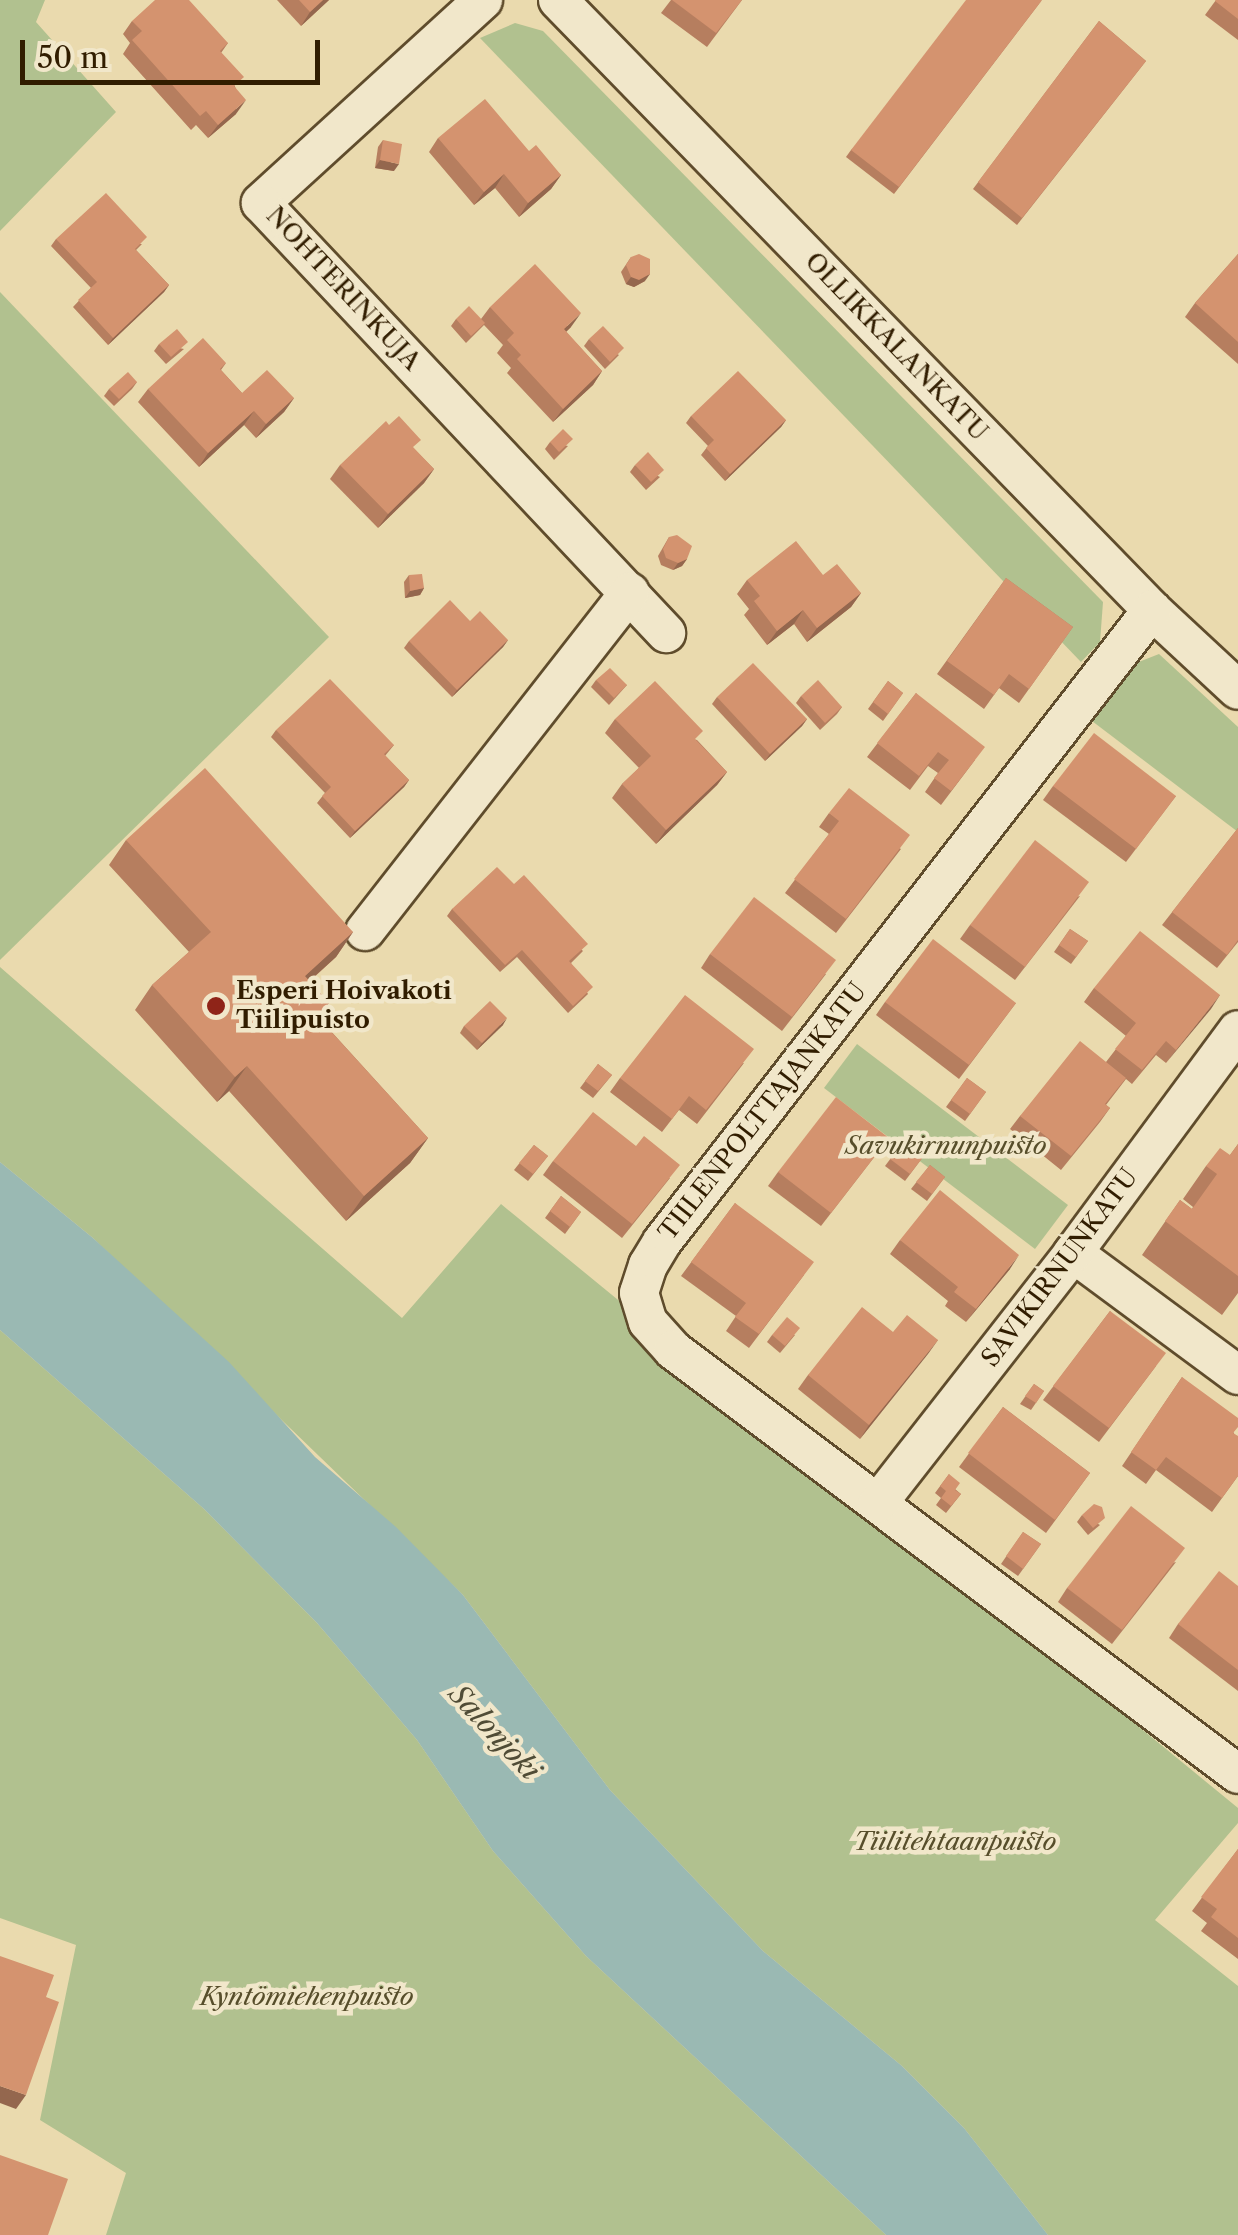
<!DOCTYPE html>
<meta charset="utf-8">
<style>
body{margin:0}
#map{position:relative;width:1238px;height:2235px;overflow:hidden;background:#eadaae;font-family:"Libre Caslon Text",serif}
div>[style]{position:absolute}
.green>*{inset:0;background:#b1c18f}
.water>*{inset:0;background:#9ab9b3}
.roads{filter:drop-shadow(2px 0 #5f4c2c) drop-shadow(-2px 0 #5f4c2c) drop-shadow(0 2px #5f4c2c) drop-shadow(0 -2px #5f4c2c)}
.minor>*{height:38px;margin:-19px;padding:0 19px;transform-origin:19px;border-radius:19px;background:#f1e7ca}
.wall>*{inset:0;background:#b67e5f}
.shaded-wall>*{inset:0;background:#94674e}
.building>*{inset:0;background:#d4936f}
.dots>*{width:28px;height:28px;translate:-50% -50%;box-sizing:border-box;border:5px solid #f1e7ca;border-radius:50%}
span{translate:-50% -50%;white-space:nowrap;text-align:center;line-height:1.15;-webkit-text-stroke:9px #f1e7ca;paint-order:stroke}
.street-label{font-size:25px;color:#311d00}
.poi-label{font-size:25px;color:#311d00;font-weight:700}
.left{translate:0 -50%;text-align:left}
.park-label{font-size:25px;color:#574e2b;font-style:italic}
.water-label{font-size:28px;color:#504c36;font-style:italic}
.scale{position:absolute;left:20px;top:40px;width:300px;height:45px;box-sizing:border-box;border:5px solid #311d00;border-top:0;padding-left:12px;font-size:30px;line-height:35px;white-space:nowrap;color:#311d00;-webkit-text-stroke:8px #f1e7ca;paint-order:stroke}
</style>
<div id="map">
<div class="green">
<i style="clip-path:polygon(0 0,45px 0,36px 22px,116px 112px,0 231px)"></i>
<i style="clip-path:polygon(515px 23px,543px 31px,1103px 602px,1100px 642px,1081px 662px,480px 38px)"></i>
<i style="clip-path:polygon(0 292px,329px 637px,0 960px)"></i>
<i style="clip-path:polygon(1159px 654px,1238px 727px,1238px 832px,1092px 721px,1131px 665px)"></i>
<i style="clip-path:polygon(0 967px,402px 1318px,501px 1204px,1238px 1808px,1238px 1823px,1155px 1920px,1238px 1986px,1238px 2235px,1048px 2235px,964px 2128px,902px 2066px,763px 1951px,610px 1790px,463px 1595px,93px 1238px,0 1162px)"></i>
<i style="clip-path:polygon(857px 1044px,1068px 1205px,1035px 1249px,824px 1088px)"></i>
<i style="clip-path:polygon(0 1330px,204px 1509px,317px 1623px,417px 1740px,493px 1851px,586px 1956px,886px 2235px,106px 2235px,126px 2173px,40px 2120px,76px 1945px,0 1918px)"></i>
</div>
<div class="water">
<i style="clip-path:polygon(0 1162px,93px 1238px,229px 1362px,315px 1457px,396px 1527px,463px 1595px,610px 1790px,763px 1951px,902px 2066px,964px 2128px,1048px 2235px,886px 2235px,586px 1956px,493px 1851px,417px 1740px,317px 1623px,204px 1509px,0 1330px)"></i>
</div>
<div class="roads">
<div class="minor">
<i style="left:483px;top:0;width:301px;rotate:137.6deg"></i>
<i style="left:261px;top:203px;width:591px;rotate:46.71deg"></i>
<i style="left:558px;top:0;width:851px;rotate:45.76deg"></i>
<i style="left:1152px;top:610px;width:117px;rotate:42.9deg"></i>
<i style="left:1152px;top:610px;width:800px;rotate:127.79deg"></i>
<i style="left:662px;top:1242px;width:27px;rotate:121deg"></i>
<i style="left:648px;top:1265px;width:29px;rotate:108deg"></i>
<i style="left:639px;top:1293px;width:30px;rotate:73deg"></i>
<i style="left:648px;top:1322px;width:38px;rotate:48deg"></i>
<i style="left:673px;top:1350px;width:706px;rotate:36.89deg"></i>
<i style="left:365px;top:931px;width:430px;rotate:-52deg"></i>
<i style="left:1073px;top:1253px;width:205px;rotate:36.5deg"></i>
<i style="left:878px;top:1503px;width:317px;rotate:-52deg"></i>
<i style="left:1073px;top:1253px;width:277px;rotate:-53.5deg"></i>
</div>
</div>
<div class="wall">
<i style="clip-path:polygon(277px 0,329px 0,301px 26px)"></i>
<i style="clip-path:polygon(671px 0,742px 0,707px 47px,661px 13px)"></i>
<i style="clip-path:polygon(1042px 0,894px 194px,846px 157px,851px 150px)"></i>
<i style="clip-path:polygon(1216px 0,1238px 0,1238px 40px,1205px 15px)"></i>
<i style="clip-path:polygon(132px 21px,228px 43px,221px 53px,236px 89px,236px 114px,208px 138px,196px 125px,191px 130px,123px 54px,130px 43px,123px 34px)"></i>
<i style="clip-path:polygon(1099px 21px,1146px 61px,1017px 225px,973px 189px)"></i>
<i style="clip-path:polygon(438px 138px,529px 151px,561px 175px,551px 189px,519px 217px,495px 188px,474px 205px,429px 152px)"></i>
<i style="clip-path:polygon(383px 140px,394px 171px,375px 168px,378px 147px)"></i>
<i style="clip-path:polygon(56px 239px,142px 244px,136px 250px,169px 285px,164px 292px,108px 345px,73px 307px,91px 288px,51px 246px)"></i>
<i style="clip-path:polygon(1238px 254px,1238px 364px,1185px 317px,1195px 303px)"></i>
<i style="clip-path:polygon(631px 257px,645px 281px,634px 287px,626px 284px,621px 272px)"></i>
<i style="clip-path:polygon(490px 307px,571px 327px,566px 332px,602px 371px,593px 385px,553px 422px,507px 373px,511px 368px,497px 353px,503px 345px,484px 325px,466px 343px,451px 326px,456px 319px,481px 319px)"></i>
<i style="clip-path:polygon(589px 339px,619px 355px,605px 369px,584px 346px)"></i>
<i style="clip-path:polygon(159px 344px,184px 349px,166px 364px,154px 351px)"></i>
<i style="clip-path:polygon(226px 363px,221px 370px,242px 393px,294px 398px,284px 412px,256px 438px,244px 425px,199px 467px,138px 402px,148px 389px)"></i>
<i style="clip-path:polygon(137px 382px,132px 389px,114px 406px,104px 396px,109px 389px)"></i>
<i style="clip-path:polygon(691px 416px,786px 420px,781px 427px,725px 481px,701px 455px,708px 446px,686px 423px)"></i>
<i style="clip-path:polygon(550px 442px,568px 446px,554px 460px,545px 449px)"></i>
<i style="clip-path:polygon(414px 449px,434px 469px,424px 483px,378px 528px,330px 479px,340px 465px)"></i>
<i style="clip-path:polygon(635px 465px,660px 477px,646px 490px,630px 472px)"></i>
<i style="clip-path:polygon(669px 537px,687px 559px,682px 566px,673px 570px,661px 565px,658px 556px)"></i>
<i style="clip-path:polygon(409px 575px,424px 588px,420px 595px,405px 598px,404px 582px)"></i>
<i style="clip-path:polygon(823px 575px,861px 593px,851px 607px,807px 642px,794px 624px,767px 645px,744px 615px,749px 609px,737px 594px,747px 580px)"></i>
<i style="clip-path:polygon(1006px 578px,1073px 627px,1019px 703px,999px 688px,984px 709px,937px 674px)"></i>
<i style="clip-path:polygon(508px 640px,503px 647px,452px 697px,404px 648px,409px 641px)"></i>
<i style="clip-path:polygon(596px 680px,627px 685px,609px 705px,591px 687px)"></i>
<i style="clip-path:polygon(888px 681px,903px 693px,883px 721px,868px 709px)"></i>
<i style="clip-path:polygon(916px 693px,975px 760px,941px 805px,925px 792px,938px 773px,928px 766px,910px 790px,867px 757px)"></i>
<i style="clip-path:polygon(801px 696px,842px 707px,837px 714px,820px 730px,796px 703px)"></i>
<i style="clip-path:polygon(717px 697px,807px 719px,802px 726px,765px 761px,712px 704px)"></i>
<i style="clip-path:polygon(615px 719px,697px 740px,727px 772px,717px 785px,656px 844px,612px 798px,622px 784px,639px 768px,605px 733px)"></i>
<i style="clip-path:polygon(276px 730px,394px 745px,385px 756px,409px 780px,404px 787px,350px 838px,317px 803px,325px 793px,271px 737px)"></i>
<i style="clip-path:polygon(1053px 786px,1176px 796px,1126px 862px,1043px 800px)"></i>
<i style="clip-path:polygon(829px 813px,901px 849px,836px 933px,785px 893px,829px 834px,819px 827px)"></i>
<i style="clip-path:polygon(1238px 828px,1238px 942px,1217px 968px,1162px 925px)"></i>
<i style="clip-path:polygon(126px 840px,353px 932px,336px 957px,310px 981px,329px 1003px,319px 1018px,428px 1138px,410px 1163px,346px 1221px,229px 1091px,217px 1102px,135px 1010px,152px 985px,189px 952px,109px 865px)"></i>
<i style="clip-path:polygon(514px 884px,583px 951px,571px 963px,588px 994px,568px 1013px,517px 957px,500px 972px,447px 916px,452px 909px)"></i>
<i style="clip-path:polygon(1080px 896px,1015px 980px,960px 939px,970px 925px)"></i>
<i style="clip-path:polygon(1070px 929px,1088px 941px,1071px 964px,1054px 952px)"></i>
<i style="clip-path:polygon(710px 954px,826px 974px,782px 1031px,701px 968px)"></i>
<i style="clip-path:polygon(1094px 988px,1220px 995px,1166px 1063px,1156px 1055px,1132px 1084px,1126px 1079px,1106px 1105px,1110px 1108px,1100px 1122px,1061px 1170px,1010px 1129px,1020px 1116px,1106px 1062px,1126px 1036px,1084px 1002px)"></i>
<i style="clip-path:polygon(885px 1002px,1016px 1003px,959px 1079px,876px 1015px)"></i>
<i style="clip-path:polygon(503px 1025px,477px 1050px,460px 1033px,464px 1026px)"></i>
<i style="clip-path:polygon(744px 1063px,697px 1124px,679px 1110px,662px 1132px,610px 1092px,620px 1078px)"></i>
<i style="clip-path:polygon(598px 1064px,612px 1075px,593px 1098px,580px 1088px)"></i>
<i style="clip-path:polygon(967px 1078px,986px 1092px,965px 1121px,946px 1107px)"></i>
<i style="clip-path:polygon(889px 1138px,821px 1226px,768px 1186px,778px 1172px)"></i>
<i style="clip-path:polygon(903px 1142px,923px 1157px,905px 1181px,885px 1166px)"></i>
<i style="clip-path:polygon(1238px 1144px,1238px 1293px,1222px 1315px,1142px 1255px,1180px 1200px,1192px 1209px,1193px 1207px,1183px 1199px,1206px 1166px,1230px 1155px)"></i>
<i style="clip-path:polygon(534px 1145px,548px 1156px,528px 1181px,514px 1170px)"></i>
<i style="clip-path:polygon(553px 1161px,670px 1178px,622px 1238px,543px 1175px)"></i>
<i style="clip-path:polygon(930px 1165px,945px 1177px,927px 1201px,911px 1189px)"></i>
<i style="clip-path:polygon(561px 1196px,581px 1212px,565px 1234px,545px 1218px)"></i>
<i style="clip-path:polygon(735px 1203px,804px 1275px,749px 1348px,726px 1331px,736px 1316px,681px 1276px)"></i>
<i style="clip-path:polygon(900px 1240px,1010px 1269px,966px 1322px,945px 1306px,948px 1301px,890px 1254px)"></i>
<i style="clip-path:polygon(1110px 1311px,1156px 1366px,1099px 1442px,1043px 1400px)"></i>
<i style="clip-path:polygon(893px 1332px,938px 1340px,860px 1439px,798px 1389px,808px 1375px)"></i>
<i style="clip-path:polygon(772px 1335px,795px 1335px,780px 1353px,767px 1342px)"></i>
<i style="clip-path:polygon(1182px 1377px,1234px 1433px,1238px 1476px,1212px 1512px,1156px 1470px,1146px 1484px,1122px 1466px)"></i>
<i style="clip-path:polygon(1034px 1384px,1044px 1391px,1031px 1410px,1020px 1404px)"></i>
<i style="clip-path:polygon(1003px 1407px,1090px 1473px,1046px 1533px,959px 1467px)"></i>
<i style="clip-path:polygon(949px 1474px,955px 1489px,961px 1494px,946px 1513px,936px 1505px,941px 1498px,935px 1493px)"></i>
<i style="clip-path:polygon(1082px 1515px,1100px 1525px,1088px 1535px,1077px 1522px)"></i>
<i style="clip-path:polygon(1023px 1532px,1041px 1544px,1018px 1576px,1001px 1564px)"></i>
<i style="clip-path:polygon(1176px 1562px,1112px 1644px,1058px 1602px,1067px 1588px)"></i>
<i style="clip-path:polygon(1238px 1586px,1238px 1691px,1169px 1638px,1178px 1624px)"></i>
<i style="clip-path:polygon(1238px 1849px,1238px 1959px,1201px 1931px,1207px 1923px,1192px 1911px)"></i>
</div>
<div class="shaded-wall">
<i style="clip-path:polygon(323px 0,329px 0,301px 26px,310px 12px)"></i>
<i style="clip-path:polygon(246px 100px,236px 114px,208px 138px,218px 125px)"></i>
<i style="clip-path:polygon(380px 160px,399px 164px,394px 171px,375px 168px)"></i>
<i style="clip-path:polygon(504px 174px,495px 188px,474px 205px,484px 192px)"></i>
<i style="clip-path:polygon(561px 175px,551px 189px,519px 217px,528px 203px)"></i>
<i style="clip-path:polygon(650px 274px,645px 281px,634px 287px,626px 284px,631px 277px)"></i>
<i style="clip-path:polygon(169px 285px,164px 292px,108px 345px,113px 338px)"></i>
<i style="clip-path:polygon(581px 313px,571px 327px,554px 343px,564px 329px)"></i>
<i style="clip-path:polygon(602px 371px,593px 385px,553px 422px,563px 409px)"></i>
<i style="clip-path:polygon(294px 398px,284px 412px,256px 438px,266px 424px)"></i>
<i style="clip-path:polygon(254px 411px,244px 425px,199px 467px,208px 453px)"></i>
<i style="clip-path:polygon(786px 420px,781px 427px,725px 481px,730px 474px)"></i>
<i style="clip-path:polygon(434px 469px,424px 483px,378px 528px,388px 514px)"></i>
<i style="clip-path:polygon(687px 559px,682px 566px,673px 570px,678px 563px)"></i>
<i style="clip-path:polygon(424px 588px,420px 595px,405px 598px,410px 591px)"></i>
<i style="clip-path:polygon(861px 593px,851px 607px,807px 642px,817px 628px)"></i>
<i style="clip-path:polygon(803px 610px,794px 624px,767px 645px,777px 631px)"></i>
<i style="clip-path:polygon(508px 640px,503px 647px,452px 697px,457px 690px)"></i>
<i style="clip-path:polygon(807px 719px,802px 726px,765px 761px,770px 754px)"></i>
<i style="clip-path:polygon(727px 772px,717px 785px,656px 844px,666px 830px)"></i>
<i style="clip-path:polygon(409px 780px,404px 787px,350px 838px,355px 831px)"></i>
<i style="clip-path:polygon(353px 932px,336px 957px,287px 1001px,305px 976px)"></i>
<i style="clip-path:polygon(1220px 995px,1211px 1009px,1166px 1063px,1176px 1050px)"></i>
<i style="clip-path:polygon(507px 1018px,503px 1025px,477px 1050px,482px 1043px)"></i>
<i style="clip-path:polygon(247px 1066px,229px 1091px,217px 1102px,235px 1077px)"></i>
<i style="clip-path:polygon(428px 1138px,410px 1163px,346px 1221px,364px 1196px)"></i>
<i style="clip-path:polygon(1019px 1255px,1010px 1269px,966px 1322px,976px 1309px)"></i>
<i style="clip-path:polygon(938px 1340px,928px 1354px,860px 1439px,869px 1425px)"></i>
<i style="clip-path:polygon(0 2086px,26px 2095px,16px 2109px,0 2103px)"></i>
</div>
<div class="building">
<i style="clip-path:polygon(155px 0,189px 0,228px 43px,220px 51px,244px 77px,234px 86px,246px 100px,218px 125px,206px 111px,200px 116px,132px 40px,142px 31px,132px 21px)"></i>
<i style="clip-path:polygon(299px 0,323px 0,310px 12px)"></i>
<i style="clip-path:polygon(672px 0,742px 0,716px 33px)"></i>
<i style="clip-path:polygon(966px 0,1042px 0,899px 187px,851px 150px)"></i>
<i style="clip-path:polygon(1216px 0,1238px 0,1238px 19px,1215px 1px)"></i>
<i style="clip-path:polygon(1099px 21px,1146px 61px,1022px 218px,978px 182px)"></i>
<i style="clip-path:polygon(485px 99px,529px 151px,536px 145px,561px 175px,528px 203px,504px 174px,484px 192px,438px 138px)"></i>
<i style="clip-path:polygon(383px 140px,402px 144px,399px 164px,380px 160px)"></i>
<i style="clip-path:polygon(106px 193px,147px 237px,135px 249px,169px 285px,113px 338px,78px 300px,97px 282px,56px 239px)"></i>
<i style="clip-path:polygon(639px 254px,650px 259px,650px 274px,639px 280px,631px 277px,626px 265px,631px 257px)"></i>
<i style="clip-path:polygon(1238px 254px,1238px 342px,1195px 303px)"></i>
<i style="clip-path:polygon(535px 264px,581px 313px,564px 329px,602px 371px,563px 409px,517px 359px,521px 355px,507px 340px,514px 333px,490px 307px)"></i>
<i style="clip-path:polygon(469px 306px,485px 323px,471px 336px,456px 319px)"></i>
<i style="clip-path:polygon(603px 326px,624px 348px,610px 362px,589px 339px)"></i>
<i style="clip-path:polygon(177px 329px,188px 342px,171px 357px,159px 344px)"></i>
<i style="clip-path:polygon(203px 338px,226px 363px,220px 369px,242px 393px,267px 370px,294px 398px,266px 424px,254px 411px,208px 453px,148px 389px)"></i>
<i style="clip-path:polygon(738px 371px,786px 420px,730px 474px,706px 448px,714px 440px,691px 416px)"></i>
<i style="clip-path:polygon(128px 372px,137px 382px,119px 399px,109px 389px)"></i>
<i style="clip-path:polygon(399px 416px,421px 440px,413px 447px,434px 469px,388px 514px,340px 465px,386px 421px,389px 425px)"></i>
<i style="clip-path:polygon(563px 429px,573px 439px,559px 452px,550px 442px)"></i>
<i style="clip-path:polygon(648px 452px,664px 470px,651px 482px,635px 465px)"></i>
<i style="clip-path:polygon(677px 535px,692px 546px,687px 559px,678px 563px,666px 558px,663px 549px,669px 537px)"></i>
<i style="clip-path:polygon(796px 541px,823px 575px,837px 564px,861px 593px,817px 628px,803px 610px,777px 631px,754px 601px,760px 596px,747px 580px)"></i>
<i style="clip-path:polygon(422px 574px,424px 588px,410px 591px,409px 575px)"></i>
<i style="clip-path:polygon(1006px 578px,1073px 627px,1029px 689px,1009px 674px,994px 695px,947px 661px)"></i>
<i style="clip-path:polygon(450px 600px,470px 621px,480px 611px,508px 640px,457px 690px,409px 641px)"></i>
<i style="clip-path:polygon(753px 663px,807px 719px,770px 754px,717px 697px)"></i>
<i style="clip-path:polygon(610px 668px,627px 685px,614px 698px,596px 680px)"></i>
<i style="clip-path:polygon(330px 679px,394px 745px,384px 754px,409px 780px,355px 831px,322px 796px,331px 787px,276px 730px)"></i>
<i style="clip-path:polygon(818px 680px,842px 707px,825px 723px,801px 696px)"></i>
<i style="clip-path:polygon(655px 681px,703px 731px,695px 739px,727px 772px,666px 830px,622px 784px,651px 756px,615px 719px)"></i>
<i style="clip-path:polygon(888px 681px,903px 693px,888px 714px,873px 702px)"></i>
<i style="clip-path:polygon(916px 693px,985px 747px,951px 791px,934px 778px,949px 760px,938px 752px,919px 776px,877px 743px)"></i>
<i style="clip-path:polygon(1094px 733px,1176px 796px,1136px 849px,1053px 786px)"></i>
<i style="clip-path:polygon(205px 768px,353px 932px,305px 976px,329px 1003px,316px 1015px,428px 1138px,364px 1196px,247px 1066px,235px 1077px,152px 985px,211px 932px,126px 840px)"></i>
<i style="clip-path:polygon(849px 788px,910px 835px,846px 919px,794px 879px,839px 821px,829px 813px)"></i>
<i style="clip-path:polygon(1238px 828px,1238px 940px,1227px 955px,1172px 912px)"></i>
<i style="clip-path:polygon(1035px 840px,1089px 882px,1025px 967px,970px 925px)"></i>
<i style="clip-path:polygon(497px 867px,514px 884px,524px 875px,588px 944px,569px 961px,593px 987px,573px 1006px,522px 950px,505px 965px,452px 909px)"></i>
<i style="clip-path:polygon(754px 897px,836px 960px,792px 1017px,710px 954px)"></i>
<i style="clip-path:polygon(1070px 929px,1088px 941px,1076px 957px,1059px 945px)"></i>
<i style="clip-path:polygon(1140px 931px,1220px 995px,1176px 1050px,1166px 1041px,1142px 1070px,1115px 1049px,1136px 1023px,1094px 988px)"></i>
<i style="clip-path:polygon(933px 939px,1016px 1003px,969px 1065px,885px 1002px)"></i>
<i style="clip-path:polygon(685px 995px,754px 1049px,706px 1110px,689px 1096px,672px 1119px,620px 1078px)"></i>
<i style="clip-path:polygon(490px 1001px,507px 1018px,482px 1043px,464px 1026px)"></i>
<i style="clip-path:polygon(1080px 1041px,1126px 1078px,1105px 1104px,1110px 1108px,1071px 1156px,1020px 1116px)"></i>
<i style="clip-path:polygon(598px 1064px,612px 1075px,598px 1091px,585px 1081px)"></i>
<i style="clip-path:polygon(967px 1078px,986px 1092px,970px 1114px,951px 1100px)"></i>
<i style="clip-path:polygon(836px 1097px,889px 1138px,831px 1213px,778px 1172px)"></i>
<i style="clip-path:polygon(593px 1112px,636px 1146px,644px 1136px,680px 1165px,632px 1224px,553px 1161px)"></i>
<i style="clip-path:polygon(903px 1142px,923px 1157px,910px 1174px,890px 1159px)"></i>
<i style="clip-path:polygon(1238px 1144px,1238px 1276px,1165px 1221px,1180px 1200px,1192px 1209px,1217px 1174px,1206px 1166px,1220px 1148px,1230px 1155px)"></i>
<i style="clip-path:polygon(534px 1145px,548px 1156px,533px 1174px,519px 1163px)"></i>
<i style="clip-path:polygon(930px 1165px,945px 1177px,932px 1194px,916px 1182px)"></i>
<i style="clip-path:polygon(940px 1190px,1019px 1255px,976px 1309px,954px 1292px,958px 1287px,900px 1240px)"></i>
<i style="clip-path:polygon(561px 1196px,581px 1212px,570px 1227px,550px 1211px)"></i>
<i style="clip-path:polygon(735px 1203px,814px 1262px,759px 1334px,735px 1317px,746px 1303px,691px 1262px)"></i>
<i style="clip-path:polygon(862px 1307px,893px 1332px,907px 1315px,938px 1340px,869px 1425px,808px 1375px)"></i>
<i style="clip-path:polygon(1110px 1311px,1166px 1353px,1109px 1428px,1053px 1386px)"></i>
<i style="clip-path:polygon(787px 1317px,800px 1328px,785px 1346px,772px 1335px)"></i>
<i style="clip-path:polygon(1182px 1377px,1238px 1418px,1238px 1427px,1233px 1433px,1238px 1436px,1238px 1476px,1222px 1498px,1166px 1457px,1156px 1470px,1131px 1452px)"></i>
<i style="clip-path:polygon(1034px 1384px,1044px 1391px,1036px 1403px,1025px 1396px)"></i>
<i style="clip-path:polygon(1003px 1407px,1090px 1473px,1055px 1520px,968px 1453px)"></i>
<i style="clip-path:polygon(949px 1474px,960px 1483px,955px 1490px,961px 1494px,951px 1506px,941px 1498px,946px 1491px,940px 1486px)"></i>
<i style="clip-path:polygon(1094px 1504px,1102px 1507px,1105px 1518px,1093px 1528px,1082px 1515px)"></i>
<i style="clip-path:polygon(1131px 1506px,1185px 1548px,1122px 1630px,1067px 1588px)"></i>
<i style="clip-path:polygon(1023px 1532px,1041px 1544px,1023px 1569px,1006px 1556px)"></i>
<i style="clip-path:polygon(1219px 1571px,1238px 1586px,1238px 1670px,1178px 1624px)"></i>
<i style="clip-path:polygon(1238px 1849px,1238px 1938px,1211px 1917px,1217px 1909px,1201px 1897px)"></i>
<i style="clip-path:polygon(0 1956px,54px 1975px,46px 1997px,59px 2002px,26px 2095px,0 2086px)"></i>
<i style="clip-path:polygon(0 2155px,68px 2179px,48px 2235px,0 2235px)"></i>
</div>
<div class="dots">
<i style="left:216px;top:1006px;background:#8f2418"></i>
</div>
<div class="street-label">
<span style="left:343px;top:289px;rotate:47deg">NOHTERINKUJA</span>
<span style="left:896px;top:347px;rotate:46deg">OLLIKKALANKATU</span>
<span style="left:763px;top:1112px;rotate:-52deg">TIILENPOLTTAJANKATU</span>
<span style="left:1060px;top:1268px;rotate:-53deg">SAVIKIRNUNKATU</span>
</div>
<div class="poi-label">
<span class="left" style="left:236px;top:1006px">Esperi Hoivakoti<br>Tiilipuisto</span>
</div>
<div class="park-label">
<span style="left:946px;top:1146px">Savukirnunpuisto</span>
<span style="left:955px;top:1842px">Tiilitehtaanpuisto</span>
<span style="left:307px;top:1997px">Kyntömiehenpuisto</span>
</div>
<div class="water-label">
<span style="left:495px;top:1732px;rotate:47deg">Salonjoki</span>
</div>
<div class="scale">50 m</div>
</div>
